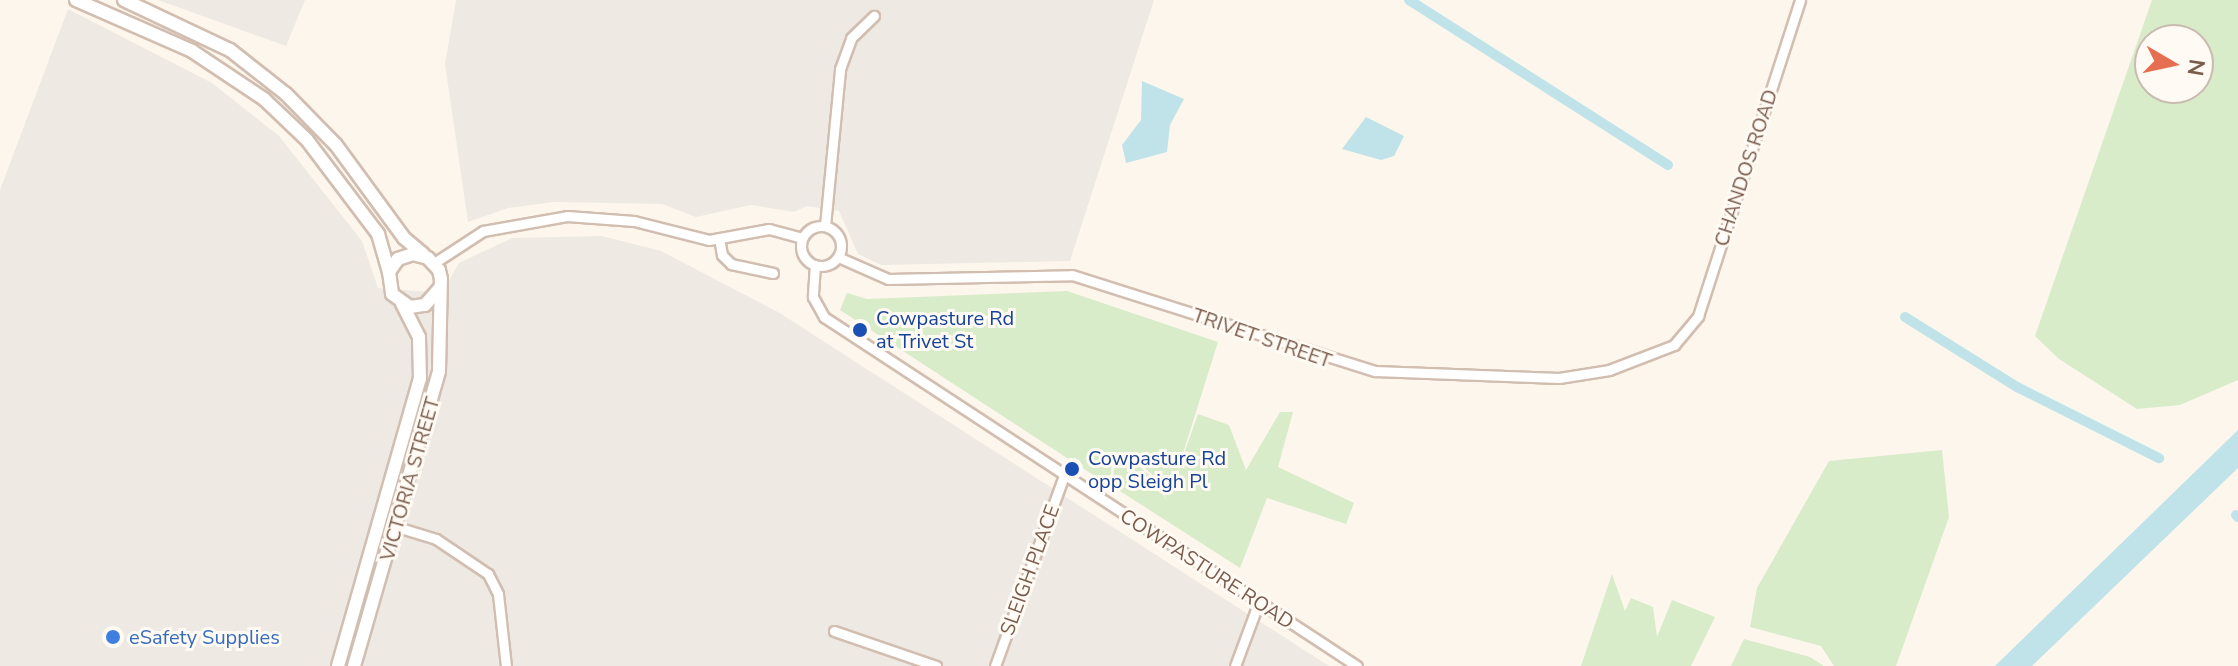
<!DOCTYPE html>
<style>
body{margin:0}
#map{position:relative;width:2238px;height:666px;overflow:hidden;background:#fdf6ec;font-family:"Nunito Sans",sans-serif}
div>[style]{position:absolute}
.industrial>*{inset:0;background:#efe9e4}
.green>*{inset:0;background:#d8ecc9}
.water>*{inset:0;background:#bfe3e8}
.canal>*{height:10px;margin:-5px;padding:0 5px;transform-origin:5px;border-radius:5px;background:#bfe3e8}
.roads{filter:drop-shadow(2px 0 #d1beb0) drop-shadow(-2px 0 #d1beb0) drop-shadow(0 2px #d1beb0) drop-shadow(0 -2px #d1beb0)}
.street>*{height:9px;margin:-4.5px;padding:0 4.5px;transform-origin:4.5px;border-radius:4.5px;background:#fff}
.street>.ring{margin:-4.5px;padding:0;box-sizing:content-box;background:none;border:9px solid #fff;border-radius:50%}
.secondary>*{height:12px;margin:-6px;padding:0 6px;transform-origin:6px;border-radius:6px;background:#fff}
.dots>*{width:22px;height:22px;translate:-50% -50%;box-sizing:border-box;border:4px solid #fffaf3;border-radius:50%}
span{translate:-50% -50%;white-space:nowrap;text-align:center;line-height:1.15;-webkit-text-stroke:6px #fffaf3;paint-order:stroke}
.street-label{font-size:20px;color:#7a5c4d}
.transit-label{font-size:20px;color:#164399}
.left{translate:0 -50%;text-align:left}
.shop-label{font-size:20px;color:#366cbe}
.north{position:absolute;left:2134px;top:24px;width:80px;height:80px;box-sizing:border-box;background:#fffaf3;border:2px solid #cabbb1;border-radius:50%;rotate:99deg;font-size:22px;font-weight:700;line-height:32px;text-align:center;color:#7a5c4d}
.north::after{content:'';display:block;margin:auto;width:28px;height:36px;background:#e76f51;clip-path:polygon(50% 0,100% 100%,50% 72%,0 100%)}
</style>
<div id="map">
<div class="industrial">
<i style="clip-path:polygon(158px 0,305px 0,286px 46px)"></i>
<i style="clip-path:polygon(456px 0,1154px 0,1070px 261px,881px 265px,858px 254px,839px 211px,807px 206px,794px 212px,751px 205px,696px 217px,662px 204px,554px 202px,508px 208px,468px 222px,445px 64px)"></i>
<i style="clip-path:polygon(68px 9px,212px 83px,279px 136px,362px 241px,378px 288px,442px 293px,459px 263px,512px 238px,602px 236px,661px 251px,778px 312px,1329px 666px,0 666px,0 190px)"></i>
</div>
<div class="green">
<i style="clip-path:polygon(evenodd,2152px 0,2238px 0,2238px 380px,2180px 405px,2137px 409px,2059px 359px,2035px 336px,2152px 0,2150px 40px,2198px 40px,2198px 88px,2150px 88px,2150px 40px)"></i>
<i style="clip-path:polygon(1067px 291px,1218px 342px,1173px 485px,1198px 414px,1229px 425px,1246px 470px,1280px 412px,1293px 412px,1278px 467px,1354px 503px,1346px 524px,1267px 498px,1240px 568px,1112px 486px,1115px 462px,1134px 462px,1158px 482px,1167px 502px,1160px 481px,1135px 460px,1112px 460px,1110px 486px,840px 310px,847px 293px,867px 299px)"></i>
<i style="clip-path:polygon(1942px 450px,1949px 517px,1896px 666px,1834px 666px,1821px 646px,1750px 627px,1757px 588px,1829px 461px)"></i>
<i style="clip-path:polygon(1612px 574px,1625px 611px,1631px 598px,1653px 607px,1657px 637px,1672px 600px,1715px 617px,1691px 666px,1581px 666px)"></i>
<i style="clip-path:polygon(1744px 639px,1810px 657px,1824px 666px,1731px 666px)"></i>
</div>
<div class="water">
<i style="clip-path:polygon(1142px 81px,1184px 99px,1170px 125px,1167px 152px,1126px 163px,1122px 145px,1141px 120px)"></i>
<i style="clip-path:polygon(1366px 117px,1404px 136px,1394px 156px,1381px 160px,1342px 149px)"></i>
<i style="clip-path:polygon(2238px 430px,2238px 468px,2032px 666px,1995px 666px)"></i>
</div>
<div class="canal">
<i style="left:1409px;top:0;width:307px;rotate:32.5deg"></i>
<i style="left:1905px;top:317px;width:132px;rotate:32deg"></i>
<i style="left:2017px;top:387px;width:159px;rotate:26.6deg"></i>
<i style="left:2236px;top:515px;width:3px;rotate:45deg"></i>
</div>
<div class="roads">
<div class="street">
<i class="ring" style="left:801px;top:226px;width:31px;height:31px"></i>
<i style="left:825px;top:226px;width:158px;rotate:-84.5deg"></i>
<i style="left:840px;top:69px;width:33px;rotate:-70deg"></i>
<i style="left:851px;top:38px;width:32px;rotate:-44deg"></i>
<i style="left:719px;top:238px;width:17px;rotate:80deg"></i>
<i style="left:722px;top:255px;width:13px;rotate:45deg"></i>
<i style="left:731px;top:264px;width:43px;rotate:12.1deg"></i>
<i style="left:838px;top:257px;width:55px;rotate:23.7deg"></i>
<i style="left:888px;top:279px;width:184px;rotate:-1.2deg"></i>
<i style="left:1072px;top:275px;width:318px;rotate:17.6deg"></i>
<i style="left:1375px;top:371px;width:184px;rotate:2.2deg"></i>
<i style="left:1559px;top:378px;width:51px;rotate:-9.1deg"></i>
<i style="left:1609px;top:370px;width:70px;rotate:-21deg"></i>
<i style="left:1674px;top:345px;width:38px;rotate:-50deg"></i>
<i style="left:1698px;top:316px;width:332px;rotate:-72.1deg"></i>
<i style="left:434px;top:263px;width:59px;rotate:-33.1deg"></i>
<i style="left:483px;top:231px;width:85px;rotate:-10.1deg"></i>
<i style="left:567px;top:216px;width:67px;rotate:4.3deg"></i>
<i style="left:634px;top:221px;width:77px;rotate:14.2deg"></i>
<i style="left:709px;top:240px;width:61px;rotate:-10.4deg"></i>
<i style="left:769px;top:229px;width:34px;rotate:15deg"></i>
<i style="left:815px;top:265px;width:32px;rotate:94deg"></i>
<i style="left:813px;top:297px;width:23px;rotate:61deg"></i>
<i style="left:824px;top:317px;width:637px;rotate:33.22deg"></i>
<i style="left:397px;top:527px;width:41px;rotate:17.1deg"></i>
<i style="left:436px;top:539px;width:63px;rotate:33.9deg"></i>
<i style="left:488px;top:574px;width:22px;rotate:63deg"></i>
<i style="left:498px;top:594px;width:72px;rotate:83.7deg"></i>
<i style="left:834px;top:631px;width:108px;rotate:18.9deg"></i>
<i style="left:995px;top:666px;width:203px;rotate:-70.1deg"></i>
<i style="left:1235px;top:666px;width:66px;rotate:-69.6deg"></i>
</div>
<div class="secondary">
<i style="left:76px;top:0;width:127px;rotate:23.7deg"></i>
<i style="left:192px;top:51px;width:87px;rotate:33.7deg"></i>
<i style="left:264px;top:99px;width:59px;rotate:43.6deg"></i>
<i style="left:307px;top:140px;width:118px;rotate:52.9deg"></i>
<i style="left:378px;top:234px;width:40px;rotate:74deg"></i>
<i style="left:124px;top:0;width:117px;rotate:25.3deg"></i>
<i style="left:230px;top:50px;width:71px;rotate:38.2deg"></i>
<i style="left:286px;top:94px;width:71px;rotate:45.6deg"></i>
<i style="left:336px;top:145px;width:115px;rotate:53.8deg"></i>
<i style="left:404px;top:238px;width:25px;rotate:40deg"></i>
<i style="left:338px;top:666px;width:298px;rotate:-74.1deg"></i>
<i style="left:420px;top:379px;width:42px;rotate:-91.4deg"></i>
<i style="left:419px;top:337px;width:37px;rotate:-117deg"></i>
<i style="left:354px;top:666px;width:307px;rotate:-73.9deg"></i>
<i style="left:439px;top:371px;width:92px;rotate:-88.8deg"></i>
<i style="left:441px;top:279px;width:9px;rotate:-103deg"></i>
<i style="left:439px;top:270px;width:16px;rotate:-133deg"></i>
<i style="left:428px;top:258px;width:16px;rotate:-165deg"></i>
<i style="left:413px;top:254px;width:16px;rotate:162deg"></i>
<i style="left:398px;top:259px;width:16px;rotate:125deg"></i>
<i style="left:389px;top:272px;width:22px;rotate:82deg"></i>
<i style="left:392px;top:294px;width:22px;rotate:36deg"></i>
<i style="left:410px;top:307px;width:15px;rotate:-8deg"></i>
<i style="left:425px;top:305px;width:23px;rotate:-49deg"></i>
</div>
</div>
<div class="dots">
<i style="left:860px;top:330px;background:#1a4fb4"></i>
<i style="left:1072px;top:469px;background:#1a4fb4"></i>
<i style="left:113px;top:637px;background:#3f7fe0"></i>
</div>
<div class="street-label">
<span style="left:1746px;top:168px;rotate:-72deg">CHANDOS ROAD</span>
<span style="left:1262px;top:338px;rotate:19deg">TRIVET STREET</span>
<span style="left:410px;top:479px;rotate:-74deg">VICTORIA STREET</span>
<span style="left:1207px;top:569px;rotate:33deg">COWPASTURE ROAD</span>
<span style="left:1030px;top:570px;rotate:-70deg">SLEIGH PLACE</span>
</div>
<div class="transit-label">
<span class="left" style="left:876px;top:330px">Cowpasture Rd<br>at Trivet St</span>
<span class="left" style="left:1088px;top:470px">Cowpasture Rd<br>opp Sleigh Pl</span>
</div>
<div class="shop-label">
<span class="left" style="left:129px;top:637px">eSafety Supplies</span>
</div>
<div class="north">N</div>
</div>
